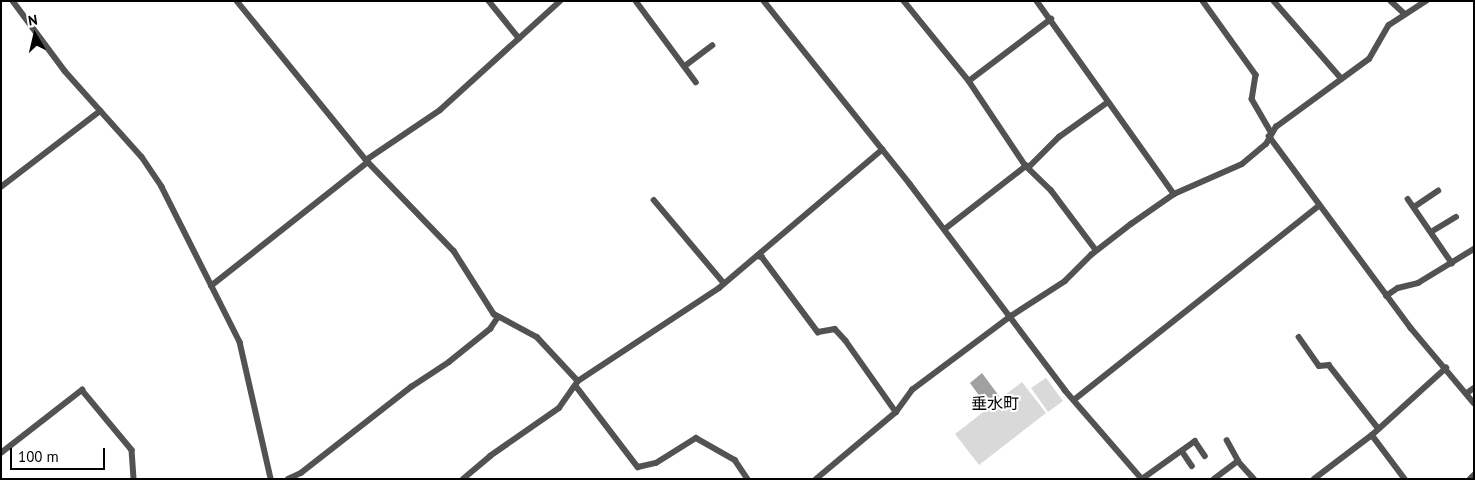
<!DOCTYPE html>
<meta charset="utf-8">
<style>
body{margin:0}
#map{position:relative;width:1475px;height:480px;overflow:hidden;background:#fff;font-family:"PT Sans","Noto Sans JP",sans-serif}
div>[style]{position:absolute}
.green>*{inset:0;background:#d9d9d9}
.water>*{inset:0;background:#a0a0a0}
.minor>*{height:5.5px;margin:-2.75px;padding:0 2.75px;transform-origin:2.75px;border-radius:2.75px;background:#525252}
span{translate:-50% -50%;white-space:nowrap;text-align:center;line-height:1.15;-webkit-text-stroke:4px #fff;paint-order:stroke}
.quarter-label{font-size:16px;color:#000}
.frame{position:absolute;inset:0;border:2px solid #000;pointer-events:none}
.north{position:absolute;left:10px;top:10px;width:50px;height:50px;-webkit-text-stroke:4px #fff;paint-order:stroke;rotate:351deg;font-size:14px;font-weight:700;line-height:20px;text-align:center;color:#000}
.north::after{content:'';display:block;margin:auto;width:18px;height:22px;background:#000;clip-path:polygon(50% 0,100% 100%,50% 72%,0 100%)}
.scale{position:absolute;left:10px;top:448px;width:95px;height:22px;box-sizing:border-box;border:2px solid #000;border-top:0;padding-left:6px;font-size:15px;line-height:18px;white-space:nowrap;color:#000;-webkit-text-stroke:4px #fff;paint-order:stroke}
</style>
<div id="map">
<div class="green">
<i style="clip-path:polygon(1046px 378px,1063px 401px,1048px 412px,1031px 388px)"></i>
<i style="clip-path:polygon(1022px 382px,1046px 413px,979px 465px,955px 434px)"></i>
</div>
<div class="water">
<i style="clip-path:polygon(982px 373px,999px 396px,986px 405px,970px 383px)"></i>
</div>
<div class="minor">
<i style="left:13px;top:1px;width:87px;rotate:53.4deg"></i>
<i style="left:65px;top:71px;width:115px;rotate:48.2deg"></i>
<i style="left:142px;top:157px;width:36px;rotate:56deg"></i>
<i style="left:162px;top:187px;width:174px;rotate:63.3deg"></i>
<i style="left:240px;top:342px;width:140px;rotate:77.2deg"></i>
<i style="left:237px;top:1px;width:205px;rotate:50.9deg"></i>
<i style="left:366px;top:160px;width:127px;rotate:46deg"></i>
<i style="left:454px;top:251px;width:75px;rotate:57.6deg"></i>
<i style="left:494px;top:314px;width:49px;rotate:28.1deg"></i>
<i style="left:537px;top:337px;width:60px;rotate:47deg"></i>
<i style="left:489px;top:1px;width:48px;rotate:51deg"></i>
<i style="left:636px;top:1px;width:101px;rotate:53.5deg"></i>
<i style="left:764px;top:1px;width:234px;rotate:51.4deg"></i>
<i style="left:910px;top:184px;width:258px;rotate:53deg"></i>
<i style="left:1065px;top:390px;width:118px;rotate:49.1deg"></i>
<i style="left:904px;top:1px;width:103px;rotate:50.9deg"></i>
<i style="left:969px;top:81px;width:102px;rotate:56.2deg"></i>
<i style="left:1026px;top:166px;width:35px;rotate:44deg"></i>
<i style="left:1051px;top:190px;width:75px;rotate:53.1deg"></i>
<i style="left:1037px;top:1px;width:237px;rotate:54.6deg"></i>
<i style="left:1203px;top:1px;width:91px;rotate:54.4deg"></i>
<i style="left:1256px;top:75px;width:24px;rotate:99deg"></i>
<i style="left:1252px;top:99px;width:38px;rotate:60deg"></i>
<i style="left:1274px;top:1px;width:103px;rotate:48.9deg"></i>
<i style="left:1391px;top:1px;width:18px;rotate:43deg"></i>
<i style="left:685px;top:66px;width:34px;rotate:-37deg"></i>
<i style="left:969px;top:81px;width:103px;rotate:-37.1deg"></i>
<i style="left:1269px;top:136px;width:239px;rotate:53.5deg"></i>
<i style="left:1411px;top:328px;width:98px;rotate:50deg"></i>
<i style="left:366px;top:160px;width:89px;rotate:-34deg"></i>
<i style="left:440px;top:110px;width:162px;rotate:-42.2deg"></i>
<i style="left:1028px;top:168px;width:44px;rotate:-45deg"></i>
<i style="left:1059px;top:137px;width:60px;rotate:-35.5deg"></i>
<i style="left:1px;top:187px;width:125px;rotate:-37.5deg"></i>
<i style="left:1408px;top:199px;width:78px;rotate:55.5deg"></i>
<i style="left:654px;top:200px;width:109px;rotate:49.9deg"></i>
<i style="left:1414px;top:207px;width:29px;rotate:-34deg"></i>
<i style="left:945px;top:229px;width:103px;rotate:-37.9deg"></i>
<i style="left:1431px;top:232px;width:29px;rotate:-31deg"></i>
<i style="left:757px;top:256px;width:5px;rotate:11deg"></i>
<i style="left:762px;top:257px;width:94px;rotate:53.3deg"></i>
<i style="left:818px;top:332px;width:17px;rotate:-10deg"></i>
<i style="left:835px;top:329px;width:16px;rotate:47deg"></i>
<i style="left:846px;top:341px;width:87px;rotate:54.8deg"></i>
<i style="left:211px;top:286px;width:200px;rotate:-38.3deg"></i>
<i style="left:1386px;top:296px;width:14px;rotate:-34deg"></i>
<i style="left:1398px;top:288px;width:21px;rotate:-14deg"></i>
<i style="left:1418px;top:283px;width:66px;rotate:-31.3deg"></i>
<i style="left:1299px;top:337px;width:35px;rotate:55deg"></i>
<i style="left:1319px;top:366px;width:10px;rotate:-6deg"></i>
<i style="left:1329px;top:365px;width:80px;rotate:52.1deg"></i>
<i style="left:576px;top:386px;width:102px;rotate:52.6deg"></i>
<i style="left:638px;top:467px;width:18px;rotate:-13deg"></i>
<i style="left:656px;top:463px;width:47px;rotate:-32deg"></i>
<i style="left:696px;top:438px;width:45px;rotate:29.4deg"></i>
<i style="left:735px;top:460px;width:23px;rotate:56deg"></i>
<i style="left:1467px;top:393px;width:9px;rotate:-36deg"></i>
<i style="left:1074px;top:400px;width:313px;rotate:-38.4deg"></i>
<i style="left:1372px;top:435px;width:55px;rotate:53.1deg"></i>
<i style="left:1182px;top:451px;width:18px;rotate:56deg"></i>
<i style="left:1px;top:453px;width:103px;rotate:-37.9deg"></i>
<i style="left:82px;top:390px;width:78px;rotate:50.2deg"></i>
<i style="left:132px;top:450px;width:29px;rotate:86deg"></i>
<i style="left:1238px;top:461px;width:24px;rotate:48deg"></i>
<i style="left:288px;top:479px;width:14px;rotate:-25deg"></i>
<i style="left:301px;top:473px;width:140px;rotate:-38deg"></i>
<i style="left:411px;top:387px;width:45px;rotate:-33.3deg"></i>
<i style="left:449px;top:362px;width:53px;rotate:-38.8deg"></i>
<i style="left:490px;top:329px;width:14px;rotate:-56deg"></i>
<i style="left:463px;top:479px;width:35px;rotate:-40deg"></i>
<i style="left:490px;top:456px;width:84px;rotate:-34.8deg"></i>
<i style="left:559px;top:408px;width:33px;rotate:-55deg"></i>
<i style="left:578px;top:381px;width:169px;rotate:-33.4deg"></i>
<i style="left:719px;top:288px;width:214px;rotate:-40.3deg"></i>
<i style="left:816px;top:479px;width:104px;rotate:-39.9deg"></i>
<i style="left:896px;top:412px;width:27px;rotate:-54deg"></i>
<i style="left:912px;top:390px;width:124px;rotate:-36.8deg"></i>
<i style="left:1011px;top:316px;width:64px;rotate:-32.9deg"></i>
<i style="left:1065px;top:281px;width:37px;rotate:-45deg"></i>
<i style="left:1091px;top:255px;width:51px;rotate:-37.8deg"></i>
<i style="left:1131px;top:224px;width:52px;rotate:-34.9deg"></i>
<i style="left:1174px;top:194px;width:74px;rotate:-23.8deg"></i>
<i style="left:1242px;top:164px;width:31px;rotate:-40deg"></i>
<i style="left:1266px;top:144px;width:20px;rotate:-60deg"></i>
<i style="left:1276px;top:127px;width:115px;rotate:-36.2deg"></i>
<i style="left:1369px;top:59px;width:39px;rotate:-60deg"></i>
<i style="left:1389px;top:25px;width:44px;rotate:-33deg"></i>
<i style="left:1142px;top:479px;width:65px;rotate:-35.6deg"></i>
<i style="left:1195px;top:441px;width:18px;rotate:56deg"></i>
<i style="left:1214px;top:479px;width:30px;rotate:-37deg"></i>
<i style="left:1238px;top:461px;width:23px;rotate:-119deg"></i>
<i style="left:1314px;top:479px;width:73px;rotate:-37.2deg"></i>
<i style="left:1372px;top:435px;width:100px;rotate:-42.2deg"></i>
<i style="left:1470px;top:479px;width:6px;rotate:-45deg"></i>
</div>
<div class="quarter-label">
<span style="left:995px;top:403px">垂水町</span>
</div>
<div class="frame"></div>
<div class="north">N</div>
<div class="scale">100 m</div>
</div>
